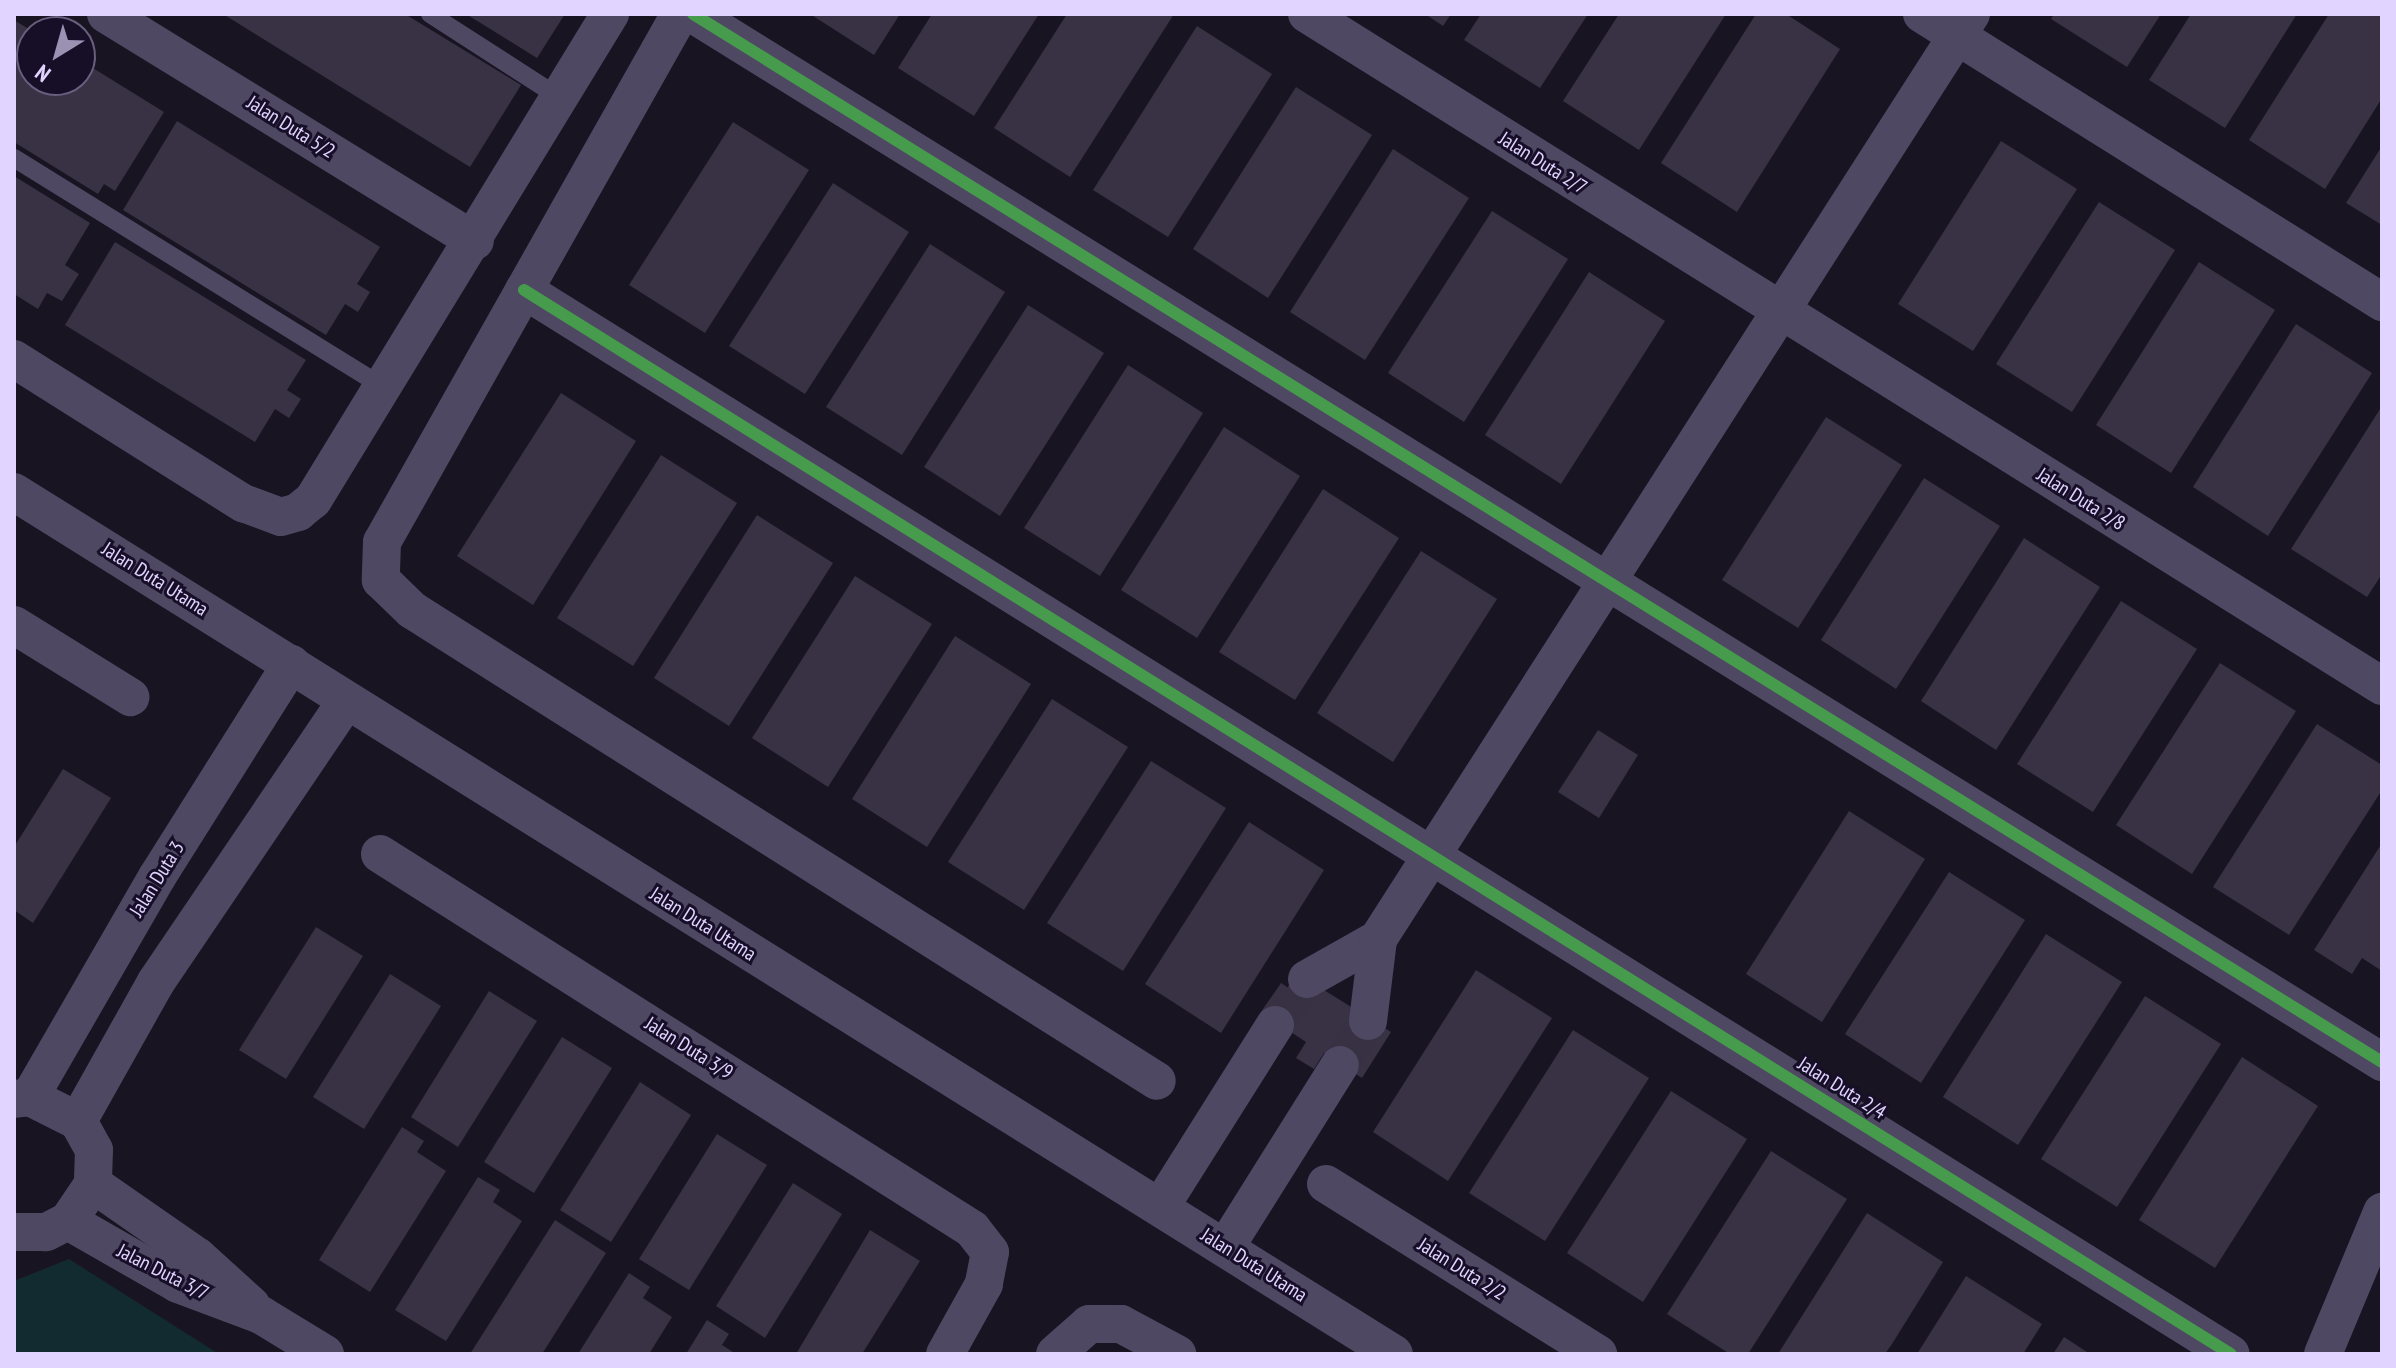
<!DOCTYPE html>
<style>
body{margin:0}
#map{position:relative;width:2396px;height:1368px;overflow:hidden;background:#191422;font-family:"PT Sans Narrow",sans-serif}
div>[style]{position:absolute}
.green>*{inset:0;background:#112b31}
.building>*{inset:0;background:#383244}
.minor-tunnel>*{height:38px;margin-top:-19px;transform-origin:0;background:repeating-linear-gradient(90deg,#373143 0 38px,transparent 0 57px)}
.service>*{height:18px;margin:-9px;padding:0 9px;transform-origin:9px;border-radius:9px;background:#4e4863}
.minor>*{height:38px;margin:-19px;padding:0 19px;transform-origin:19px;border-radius:19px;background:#4e4863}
.cycleway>*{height:12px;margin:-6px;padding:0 6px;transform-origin:6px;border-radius:6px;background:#469c4c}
span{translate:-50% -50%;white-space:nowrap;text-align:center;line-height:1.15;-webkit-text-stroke:6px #170e28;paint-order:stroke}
.street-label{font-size:20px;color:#e1d5ff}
.frame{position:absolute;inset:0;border:16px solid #e1d5ff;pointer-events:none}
.north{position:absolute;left:16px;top:16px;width:80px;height:80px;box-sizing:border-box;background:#170e28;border:2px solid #685e7e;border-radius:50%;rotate:217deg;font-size:22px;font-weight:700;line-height:32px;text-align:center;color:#e1d5ff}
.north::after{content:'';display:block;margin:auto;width:28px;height:36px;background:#9b91b2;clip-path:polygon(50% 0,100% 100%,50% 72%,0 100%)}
</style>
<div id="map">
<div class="green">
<i style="clip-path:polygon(69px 1259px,219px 1354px,14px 1354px,14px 1281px)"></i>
</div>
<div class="building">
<i style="clip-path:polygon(223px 14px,405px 14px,521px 85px,470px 167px)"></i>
<i style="clip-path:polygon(466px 14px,565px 14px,537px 58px)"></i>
<i style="clip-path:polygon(810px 14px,900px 14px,874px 55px)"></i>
<i style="clip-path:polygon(932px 14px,1039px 14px,974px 116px,898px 68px)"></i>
<i style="clip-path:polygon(1067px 14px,1174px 14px,1070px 177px,994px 128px)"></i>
<i style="clip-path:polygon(1425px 14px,1451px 14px,1443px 26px)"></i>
<i style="clip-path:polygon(1481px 14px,1588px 14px,1540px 88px,1464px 40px)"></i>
<i style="clip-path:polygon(1619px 14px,1726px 14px,1639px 150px,1563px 101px)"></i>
<i style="clip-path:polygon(1756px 14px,1786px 14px,1840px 49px,1737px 212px,1661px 163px)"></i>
<i style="clip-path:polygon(2054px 14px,2161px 14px,2127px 67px,2051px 19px)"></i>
<i style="clip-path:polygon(2191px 14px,2297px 14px,2225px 128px,2149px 80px)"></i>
<i style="clip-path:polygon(2329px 14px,2382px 14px,2382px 98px,2325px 189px,2249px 140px)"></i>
<i style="clip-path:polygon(14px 20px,32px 31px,32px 80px,80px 80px,80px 60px,164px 112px,115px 191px,104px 184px,98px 194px,14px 142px)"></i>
<i style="clip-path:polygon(1197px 26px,1272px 74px,1168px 237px,1093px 190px)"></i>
<i style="clip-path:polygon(1296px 87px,1372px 135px,1268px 298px,1193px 249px)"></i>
<i style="clip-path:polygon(177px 121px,380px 247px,357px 284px,370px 292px,358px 312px,345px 304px,326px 335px,123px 210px)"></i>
<i style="clip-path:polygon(733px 122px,809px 170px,705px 333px,629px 285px)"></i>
<i style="clip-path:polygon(2001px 141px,2077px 189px,1973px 351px,1898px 304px)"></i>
<i style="clip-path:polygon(2382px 146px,2382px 225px,2346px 203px)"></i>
<i style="clip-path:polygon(1393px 149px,1469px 198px,1365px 360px,1290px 312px)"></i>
<i style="clip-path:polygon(14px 176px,90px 223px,65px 265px,79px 274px,62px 301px,47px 293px,38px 309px,14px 294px)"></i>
<i style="clip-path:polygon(833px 183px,909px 232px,805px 394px,729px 346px)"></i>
<i style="clip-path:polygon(2099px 202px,2175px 250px,2072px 412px,1996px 364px)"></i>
<i style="clip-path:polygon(1492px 211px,1568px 259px,1464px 422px,1388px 373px)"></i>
<i style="clip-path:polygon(115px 242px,306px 360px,287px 390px,301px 399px,289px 418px,275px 409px,255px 442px,65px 325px)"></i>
<i style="clip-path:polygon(930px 244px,1005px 292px,902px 455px,826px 407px)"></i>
<i style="clip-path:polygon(2199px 262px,2275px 310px,2171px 473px,2096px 425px)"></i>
<i style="clip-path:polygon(1589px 272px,1665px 321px,1561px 484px,1485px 435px)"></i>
<i style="clip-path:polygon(1028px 305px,1104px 353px,1000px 516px,924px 467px)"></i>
<i style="clip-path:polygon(2296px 324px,2372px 373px,2268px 536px,2193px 487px)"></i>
<i style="clip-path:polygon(1128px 365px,1203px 413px,1100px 576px,1024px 528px)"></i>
<i style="clip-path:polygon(561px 393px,636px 441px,533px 605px,457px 556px)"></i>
<i style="clip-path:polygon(2382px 406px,2382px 574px,2367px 597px,2291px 549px)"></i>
<i style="clip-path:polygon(1826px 417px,1902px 465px,1798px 628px,1722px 580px)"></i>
<i style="clip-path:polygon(1224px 427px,1300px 476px,1197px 638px,1121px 590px)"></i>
<i style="clip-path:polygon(661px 455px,737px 503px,633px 666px,557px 618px)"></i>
<i style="clip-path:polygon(1924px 478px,2000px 526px,1896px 689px,1821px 640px)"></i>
<i style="clip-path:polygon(1323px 489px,1399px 538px,1295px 700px,1219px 652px)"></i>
<i style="clip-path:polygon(757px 515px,833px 563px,729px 726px,654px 678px)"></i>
<i style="clip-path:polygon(2024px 538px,2100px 587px,1996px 750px,1921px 701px)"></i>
<i style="clip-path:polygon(1421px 551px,1497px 599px,1393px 762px,1317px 713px)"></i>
<i style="clip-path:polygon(855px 576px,932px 624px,828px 787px,752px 738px)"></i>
<i style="clip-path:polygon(2121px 601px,2197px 649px,2093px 812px,2017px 764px)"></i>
<i style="clip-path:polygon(955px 636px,1031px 684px,927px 847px,852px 799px)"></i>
<i style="clip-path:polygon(2220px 663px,2296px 711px,2192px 874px,2116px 825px)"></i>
<i style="clip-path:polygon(1052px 699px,1128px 747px,1024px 910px,948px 862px)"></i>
<i style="clip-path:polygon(2317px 724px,2382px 765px,2382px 790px,2289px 935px,2213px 887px)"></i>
<i style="clip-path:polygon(1598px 730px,1638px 755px,1599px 818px,1558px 792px)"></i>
<i style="clip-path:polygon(1151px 761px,1226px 808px,1123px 971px,1047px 923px)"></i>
<i style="clip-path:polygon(63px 769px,111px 798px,33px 923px,14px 910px,14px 847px)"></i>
<i style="clip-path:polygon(1849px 811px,1925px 859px,1822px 1022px,1746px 974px)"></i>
<i style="clip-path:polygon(1249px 822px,1324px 870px,1221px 1033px,1145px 984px)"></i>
<i style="clip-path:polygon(2382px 843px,2382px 971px,2362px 958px,2352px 974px,2314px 950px)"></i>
<i style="clip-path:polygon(1949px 872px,2025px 920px,1921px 1083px,1845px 1034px)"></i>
<i style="clip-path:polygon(316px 927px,363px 956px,286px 1079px,239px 1050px)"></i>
<i style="clip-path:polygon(2046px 934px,2122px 982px,2018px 1145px,1943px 1097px)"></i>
<i style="clip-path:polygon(1476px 970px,1552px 1018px,1448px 1181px,1373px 1132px)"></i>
<i style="clip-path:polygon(1297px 973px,1391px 1032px,1362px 1078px,1324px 1053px,1314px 1069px,1296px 1058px,1306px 1042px,1268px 1017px)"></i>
<i style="clip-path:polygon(390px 974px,441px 1006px,364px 1129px,313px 1097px)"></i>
<i style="clip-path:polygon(489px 991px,537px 1021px,458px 1147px,411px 1117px)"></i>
<i style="clip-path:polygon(2145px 996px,2221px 1044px,2117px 1207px,2041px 1159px)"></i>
<i style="clip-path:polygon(1573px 1030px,1649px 1078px,1545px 1241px,1469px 1193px)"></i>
<i style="clip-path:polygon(562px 1037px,612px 1068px,534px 1193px,484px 1162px)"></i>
<i style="clip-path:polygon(2242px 1057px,2318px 1106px,2215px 1268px,2139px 1220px)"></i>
<i style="clip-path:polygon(640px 1082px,691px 1115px,611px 1242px,560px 1210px)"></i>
<i style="clip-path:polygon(1671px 1091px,1747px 1139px,1643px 1302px,1567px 1253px)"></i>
<i style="clip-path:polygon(402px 1127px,424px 1141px,417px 1152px,446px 1171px,370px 1292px,319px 1260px)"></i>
<i style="clip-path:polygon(717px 1134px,767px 1165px,689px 1290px,639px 1259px)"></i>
<i style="clip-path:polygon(1771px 1151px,1847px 1199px,1748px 1354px,1730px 1354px,1667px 1314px)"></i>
<i style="clip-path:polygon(478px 1177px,500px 1190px,493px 1202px,522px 1221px,446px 1341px,395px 1310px)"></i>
<i style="clip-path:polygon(793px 1183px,842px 1214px,765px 1338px,716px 1306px)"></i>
<i style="clip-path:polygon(1867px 1213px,1943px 1262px,1892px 1344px,1885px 1354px,1778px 1354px)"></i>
<i style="clip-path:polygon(555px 1220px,606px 1253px,542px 1354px,470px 1354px)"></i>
<i style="clip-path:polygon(870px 1230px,920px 1261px,862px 1354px,796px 1354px)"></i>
<i style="clip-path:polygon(629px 1273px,650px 1287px,643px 1298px,672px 1317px,649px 1354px,578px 1354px)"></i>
<i style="clip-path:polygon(1966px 1276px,2042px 1324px,2023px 1354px,1917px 1354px)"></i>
<i style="clip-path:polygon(707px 1320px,729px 1334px,722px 1345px,736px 1354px,686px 1354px)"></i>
<i style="clip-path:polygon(2064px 1337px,2090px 1354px,2053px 1354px)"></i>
</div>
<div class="minor-tunnel">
<i style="left:1275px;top:1025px;width:56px;rotate:-55.2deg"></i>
<i style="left:1340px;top:1065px;width:52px;rotate:-57.5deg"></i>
</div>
<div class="service">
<i style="left:430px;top:14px;width:157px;rotate:32.8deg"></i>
<i style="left:14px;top:158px;width:434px;rotate:31.8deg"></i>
</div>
<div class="minor">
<i style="left:106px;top:14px;width:433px;rotate:31.6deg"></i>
<i style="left:680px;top:14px;width:606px;rotate:119.44deg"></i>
<i style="left:382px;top:542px;width:38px;rotate:92deg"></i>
<i style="left:381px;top:580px;width:43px;rotate:44.1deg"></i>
<i style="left:412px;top:610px;width:881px;rotate:32.3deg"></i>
<i style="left:693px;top:14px;width:1988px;rotate:31.82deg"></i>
<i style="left:1307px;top:14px;width:1268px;rotate:32.01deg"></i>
<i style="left:1922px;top:14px;width:543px;rotate:32.05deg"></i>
<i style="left:524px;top:290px;width:2011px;rotate:31.94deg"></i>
<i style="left:14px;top:359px;width:271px;rotate:32.2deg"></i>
<i style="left:243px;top:503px;width:40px;rotate:20.2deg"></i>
<i style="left:281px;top:517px;width:18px;rotate:-16deg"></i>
<i style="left:298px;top:512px;width:19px;rotate:-39deg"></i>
<i style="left:313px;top:500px;width:570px;rotate:-58.57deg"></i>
<i style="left:14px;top:492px;width:1627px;rotate:31.99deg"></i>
<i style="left:14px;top:625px;width:137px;rotate:31.8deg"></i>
<i style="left:380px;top:854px;width:701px;rotate:32.35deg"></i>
<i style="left:972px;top:1229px;width:29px;rotate:52deg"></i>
<i style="left:990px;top:1252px;width:33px;rotate:101deg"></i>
<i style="left:984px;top:1284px;width:80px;rotate:119.1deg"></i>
<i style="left:1307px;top:979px;width:81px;rotate:-29.4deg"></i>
<i style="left:1368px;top:1021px;width:83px;rotate:-83deg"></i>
<i style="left:1378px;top:939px;width:1099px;rotate:-57.34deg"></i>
<i style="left:30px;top:1097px;width:254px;rotate:-60deg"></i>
<i style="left:157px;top:877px;width:252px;rotate:-57.8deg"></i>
<i style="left:14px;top:1099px;width:16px;rotate:-7deg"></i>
<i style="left:30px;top:1097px;width:54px;rotate:26.6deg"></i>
<i style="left:78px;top:1121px;width:33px;rotate:61deg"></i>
<i style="left:94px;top:1150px;width:34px;rotate:92deg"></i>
<i style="left:93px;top:1184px;width:45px;rotate:124deg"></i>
<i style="left:68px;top:1221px;width:25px;rotate:153deg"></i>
<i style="left:46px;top:1232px;width:32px;rotate:180deg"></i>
<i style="left:78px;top:1121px;width:159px;rotate:-60.7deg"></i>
<i style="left:156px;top:982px;width:337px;rotate:-55.9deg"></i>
<i style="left:93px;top:1184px;width:128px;rotate:34.8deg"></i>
<i style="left:198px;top:1257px;width:72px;rotate:42.2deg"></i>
<i style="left:1326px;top:1184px;width:321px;rotate:32deg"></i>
<i style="left:1161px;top:1206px;width:214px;rotate:-57.8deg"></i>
<i style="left:68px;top:1221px;width:127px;rotate:29.8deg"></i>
<i style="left:178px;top:1284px;width:89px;rotate:20.5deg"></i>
<i style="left:261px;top:1315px;width:75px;rotate:31.4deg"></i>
<i style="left:1225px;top:1248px;width:216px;rotate:-57.9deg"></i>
<i style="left:1055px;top:1354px;width:45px;rotate:-41.4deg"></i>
<i style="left:1089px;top:1324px;width:32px"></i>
<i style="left:1121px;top:1324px;width:64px;rotate:28.2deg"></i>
<i style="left:2323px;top:1354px;width:154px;rotate:-67.4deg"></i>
</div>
<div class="cycleway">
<i style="left:693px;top:14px;width:1988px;rotate:31.82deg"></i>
<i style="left:524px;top:290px;width:2011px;rotate:31.94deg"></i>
</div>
<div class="street-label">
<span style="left:291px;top:127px;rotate:32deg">Jalan Duta 5/2</span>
<span style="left:1543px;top:163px;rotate:32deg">Jalan Duta 2/7</span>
<span style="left:2081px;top:499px;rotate:32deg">Jalan Duta 2/8</span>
<span style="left:155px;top:579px;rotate:32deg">Jalan Duta Utama</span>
<span style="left:157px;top:879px;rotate:-58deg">Jalan Duta 3</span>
<span style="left:703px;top:924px;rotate:32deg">Jalan Duta Utama</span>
<span style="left:689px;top:1048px;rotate:32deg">Jalan Duta 3/9</span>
<span style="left:1842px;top:1088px;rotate:32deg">Jalan Duta 2/4</span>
<span style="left:1254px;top:1265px;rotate:32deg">Jalan Duta Utama</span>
<span style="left:1462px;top:1269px;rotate:32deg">Jalan Duta 2/2</span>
<span style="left:163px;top:1272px;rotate:27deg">Jalan Duta 3/7</span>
</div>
<div class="frame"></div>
<div class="north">N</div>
</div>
